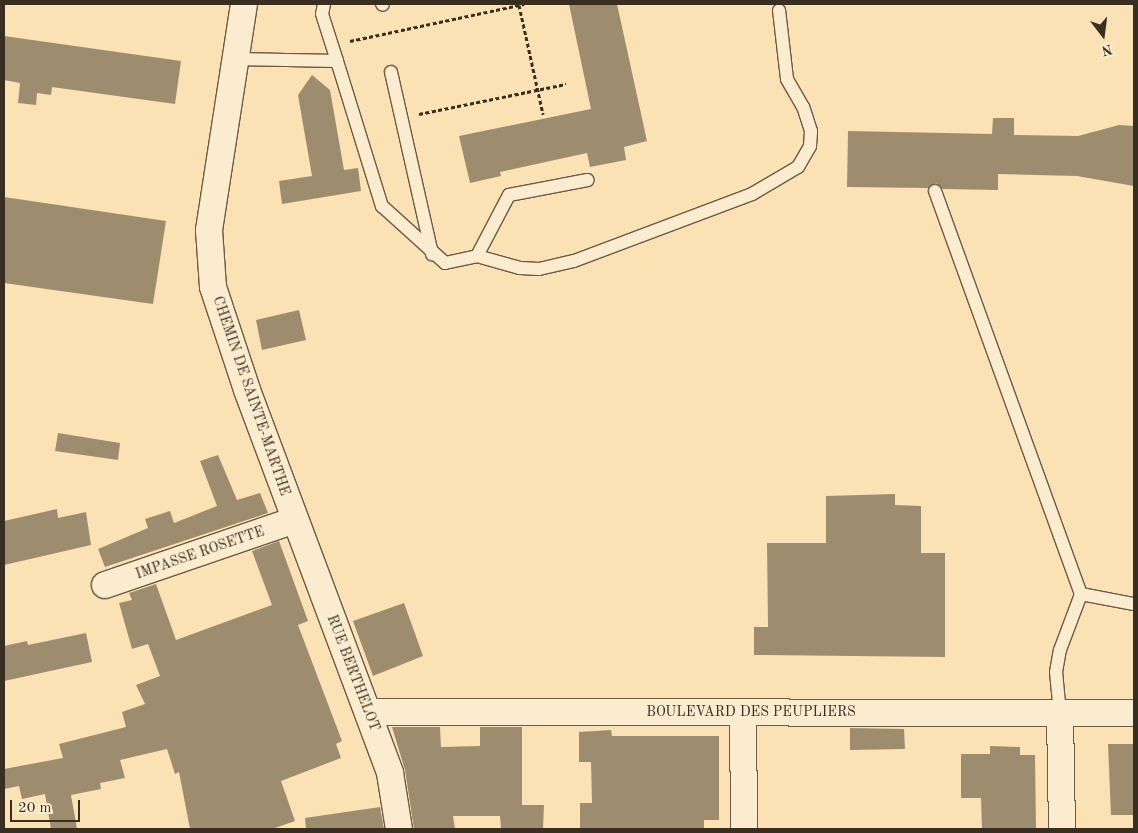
<!DOCTYPE html>
<style>
body{margin:0}
#map{position:relative;width:1138px;height:833px;overflow:hidden;background:#fbe2b5;font-family:"Old Standard TT",serif}
div>[style]{position:absolute}
.building>*{inset:0;background:#9d8c6e}
.path>*{height:3px;margin-top:-1.5px;transform-origin:0;background:repeating-linear-gradient(90deg,#382e22 0 4px,transparent 0 6.5px)}
.roads{filter:drop-shadow(1px 0 #695b47) drop-shadow(-1px 0 #695b47) drop-shadow(0 1px #695b47) drop-shadow(0 -1px #695b47)}
.lane>*{height:12px;margin:-6px;padding:0 6px;transform-origin:6px;border-radius:6px;background:#fceccf}
.street>*{height:26px;margin:-13px;padding:0 13px;transform-origin:13px;border-radius:13px;background:#fceccf}
span{translate:-50% -50%;white-space:nowrap;text-align:center;line-height:1.15;-webkit-text-stroke:4.5px #fceccf;paint-order:stroke}
.street-label{font-size:14px;color:#382e22}
.frame{position:absolute;inset:0;border:5px solid #382e22;pointer-events:none}
.north{position:absolute;left:1078px;top:10px;width:50px;height:50px;-webkit-text-stroke:4px #fceccf;paint-order:stroke;rotate:165deg;font-size:14px;font-weight:700;line-height:20px;text-align:center;color:#382e22}
.north::after{content:'';display:block;margin:auto;width:18px;height:22px;background:#382e22;clip-path:polygon(50% 0,100% 100%,50% 72%,0 100%)}
.scale{position:absolute;left:10px;top:800px;width:70px;height:22px;box-sizing:border-box;border:2px solid #382e22;border-top:0;padding-left:6px;font-size:15px;line-height:18px;white-space:nowrap;color:#382e22;-webkit-text-stroke:4px #fceccf;paint-order:stroke}
</style>
<div id="map">
<div class="building">
<i style="clip-path:polygon(569px 4px,617px 4px,647px 141px,624px 147px,626px 160px,590px 167px,587px 153px,500px 172px,501px 176px,470px 183px,459px 136px,591px 109px)"></i>
<i style="clip-path:polygon(4px 36px,181px 61px,175px 104px,52px 87px,51px 95px,37px 93px,36px 105px,18px 103px,20px 83px,4px 80px)"></i>
<i style="clip-path:polygon(312px 75px,330px 90px,344px 170px,358px 168px,361px 191px,282px 204px,279px 181px,312px 176px,298px 95px)"></i>
<i style="clip-path:polygon(993px 118px,1014px 118px,1014px 135px,1078px 136px,1119px 125px,1134px 126px,1134px 186px,1077px 176px,998px 174px,998px 190px,943px 189px,936px 183px,928px 188px,847px 187px,848px 131px,992px 134px)"></i>
<i style="clip-path:polygon(4px 197px,166px 221px,153px 304px,4px 283px)"></i>
<i style="clip-path:polygon(299px 310px,306px 340px,262px 350px,256px 320px)"></i>
<i style="clip-path:polygon(58px 433px,120px 443px,118px 460px,55px 451px)"></i>
<i style="clip-path:polygon(218px 455px,237px 500px,260px 493px,268px 513px,105px 567px,98px 549px,148px 528px,145px 519px,170px 511px,174px 523px,217px 506px,200px 461px)"></i>
<i style="clip-path:polygon(895px 494px,895px 505px,921px 506px,921px 553px,945px 553px,945px 657px,754px 655px,754px 627px,768px 627px,767px 543px,826px 543px,826px 496px)"></i>
<i style="clip-path:polygon(57px 509px,58px 518px,86px 512px,91px 545px,4px 565px,4px 521px)"></i>
<i style="clip-path:polygon(279px 541px,308px 621px,298px 625px,342px 741px,336px 744px,341px 758px,281px 781px,295px 821px,272px 829px,190px 829px,179px 772px,175px 774px,167px 749px,120px 760px,125px 778px,100px 783px,101px 789px,71px 795px,77px 829px,51px 829px,45px 794px,22px 799px,19px 786px,4px 789px,4px 769px,63px 758px,59px 744px,126px 727px,122px 712px,145px 704px,136px 685px,160px 676px,148px 644px,132px 649px,119px 603px,132px 600px,129px 593px,156px 584px,176px 640px,272px 605px,252px 551px)"></i>
<i style="clip-path:polygon(404px 603px,423px 656px,373px 676px,353px 621px)"></i>
<i style="clip-path:polygon(86px 633px,92px 662px,4px 681px,4px 646px,27px 641px,28px 645px)"></i>
<i style="clip-path:polygon(392px 727px,440px 727px,441px 747px,480px 746px,480px 727px,522px 727px,522px 805px,544px 805px,543px 829px,501px 829px,500px 816px,453px 816px,455px 829px,414px 829px,405px 770px)"></i>
<i style="clip-path:polygon(850px 728px,904px 729px,905px 749px,850px 750px)"></i>
<i style="clip-path:polygon(611px 730px,612px 736px,719px 736px,719px 820px,704px 820px,704px 829px,580px 829px,580px 803px,592px 803px,591px 762px,579px 762px,579px 732px)"></i>
<i style="clip-path:polygon(1108px 744px,1134px 744px,1134px 815px,1111px 815px)"></i>
<i style="clip-path:polygon(990px 746px,1020px 747px,1020px 755px,1035px 755px,1036px 829px,982px 829px,981px 798px,961px 798px,961px 754px,990px 754px)"></i>
<i style="clip-path:polygon(380px 807px,384px 829px,306px 829px,305px 818px)"></i>
</div>
<div class="path">
<i style="left:519px;top:5px;width:112px;rotate:77.6deg"></i>
<i style="left:350px;top:41px;width:178px;rotate:-12deg"></i>
<i style="left:419px;top:114px;width:150px;rotate:-11.5deg"></i>
</div>
<div class="roads">
<div class="lane">
<i style="left:324px;top:4px;width:10px;rotate:101deg"></i>
<i style="left:322px;top:14px;width:49px;rotate:72.3deg"></i>
<i style="left:382px;top:4px;width:1px;rotate:45deg"></i>
<i style="left:236px;top:59px;width:101px;rotate:1.1deg"></i>
<i style="left:337px;top:61px;width:152px;rotate:72.8deg"></i>
<i style="left:382px;top:206px;width:85px;rotate:42.1deg"></i>
<i style="left:445px;top:263px;width:33px;rotate:-12deg"></i>
<i style="left:477px;top:256px;width:69px;rotate:-62.3deg"></i>
<i style="left:509px;top:195px;width:80px;rotate:-10.8deg"></i>
<i style="left:391px;top:72px;width:187px;rotate:77.3deg"></i>
<i style="left:935px;top:191px;width:429px;rotate:70.1deg"></i>
<i style="left:1081px;top:594px;width:54px;rotate:10.7deg"></i>
<i style="left:477px;top:256px;width:45px;rotate:15.6deg"></i>
<i style="left:520px;top:268px;width:19px;rotate:3deg"></i>
<i style="left:539px;top:269px;width:36px;rotate:-13deg"></i>
<i style="left:574px;top:261px;width:190px;rotate:-20.6deg"></i>
<i style="left:752px;top:194px;width:53px;rotate:-30.4deg"></i>
<i style="left:798px;top:167px;width:24px;rotate:-60deg"></i>
<i style="left:810px;top:146px;width:15px;rotate:-86deg"></i>
<i style="left:811px;top:131px;width:25px;rotate:-108deg"></i>
<i style="left:803px;top:107px;width:32px;rotate:-120deg"></i>
<i style="left:787px;top:79px;width:69px;rotate:-96.6deg"></i>
<i style="left:1060px;top:714px;width:42px;rotate:-95.4deg"></i>
<i style="left:1056px;top:672px;width:22px;rotate:-80deg"></i>
<i style="left:1060px;top:650px;width:60px;rotate:-69.4deg"></i>
</div>
<div class="street">
<i style="left:244px;top:4px;width:229px;rotate:98.8deg"></i>
<i style="left:209px;top:230px;width:57px;rotate:86deg"></i>
<i style="left:213px;top:287px;width:108px;rotate:71.7deg"></i>
<i style="left:247px;top:390px;width:409px;rotate:69.5deg"></i>
<i style="left:390px;top:773px;width:57px;rotate:80.9deg"></i>
<i style="left:105px;top:585px;width:201px;rotate:-18.9deg"></i>
<i style="left:368px;top:712px;width:766px;rotate:0.07deg"></i>
<i style="left:743px;top:712px;width:117px;rotate:89.5deg"></i>
<i style="left:1060px;top:714px;width:115px;rotate:89deg"></i>
</div>
</div>
<div class="street-label">
<span style="left:251px;top:396px;rotate:71deg">CHEMIN DE SAINTE-MARTHE</span>
<span style="left:200px;top:553px;rotate:-19deg">IMPASSE ROSETTE</span>
<span style="left:353px;top:673px;rotate:69deg">RUE BERTHELOT</span>
<span style="left:751px;top:712px">BOULEVARD DES PEUPLIERS</span>
</div>
<div class="frame"></div>
<div class="north">N</div>
<div class="scale">20 m</div>
</div>
